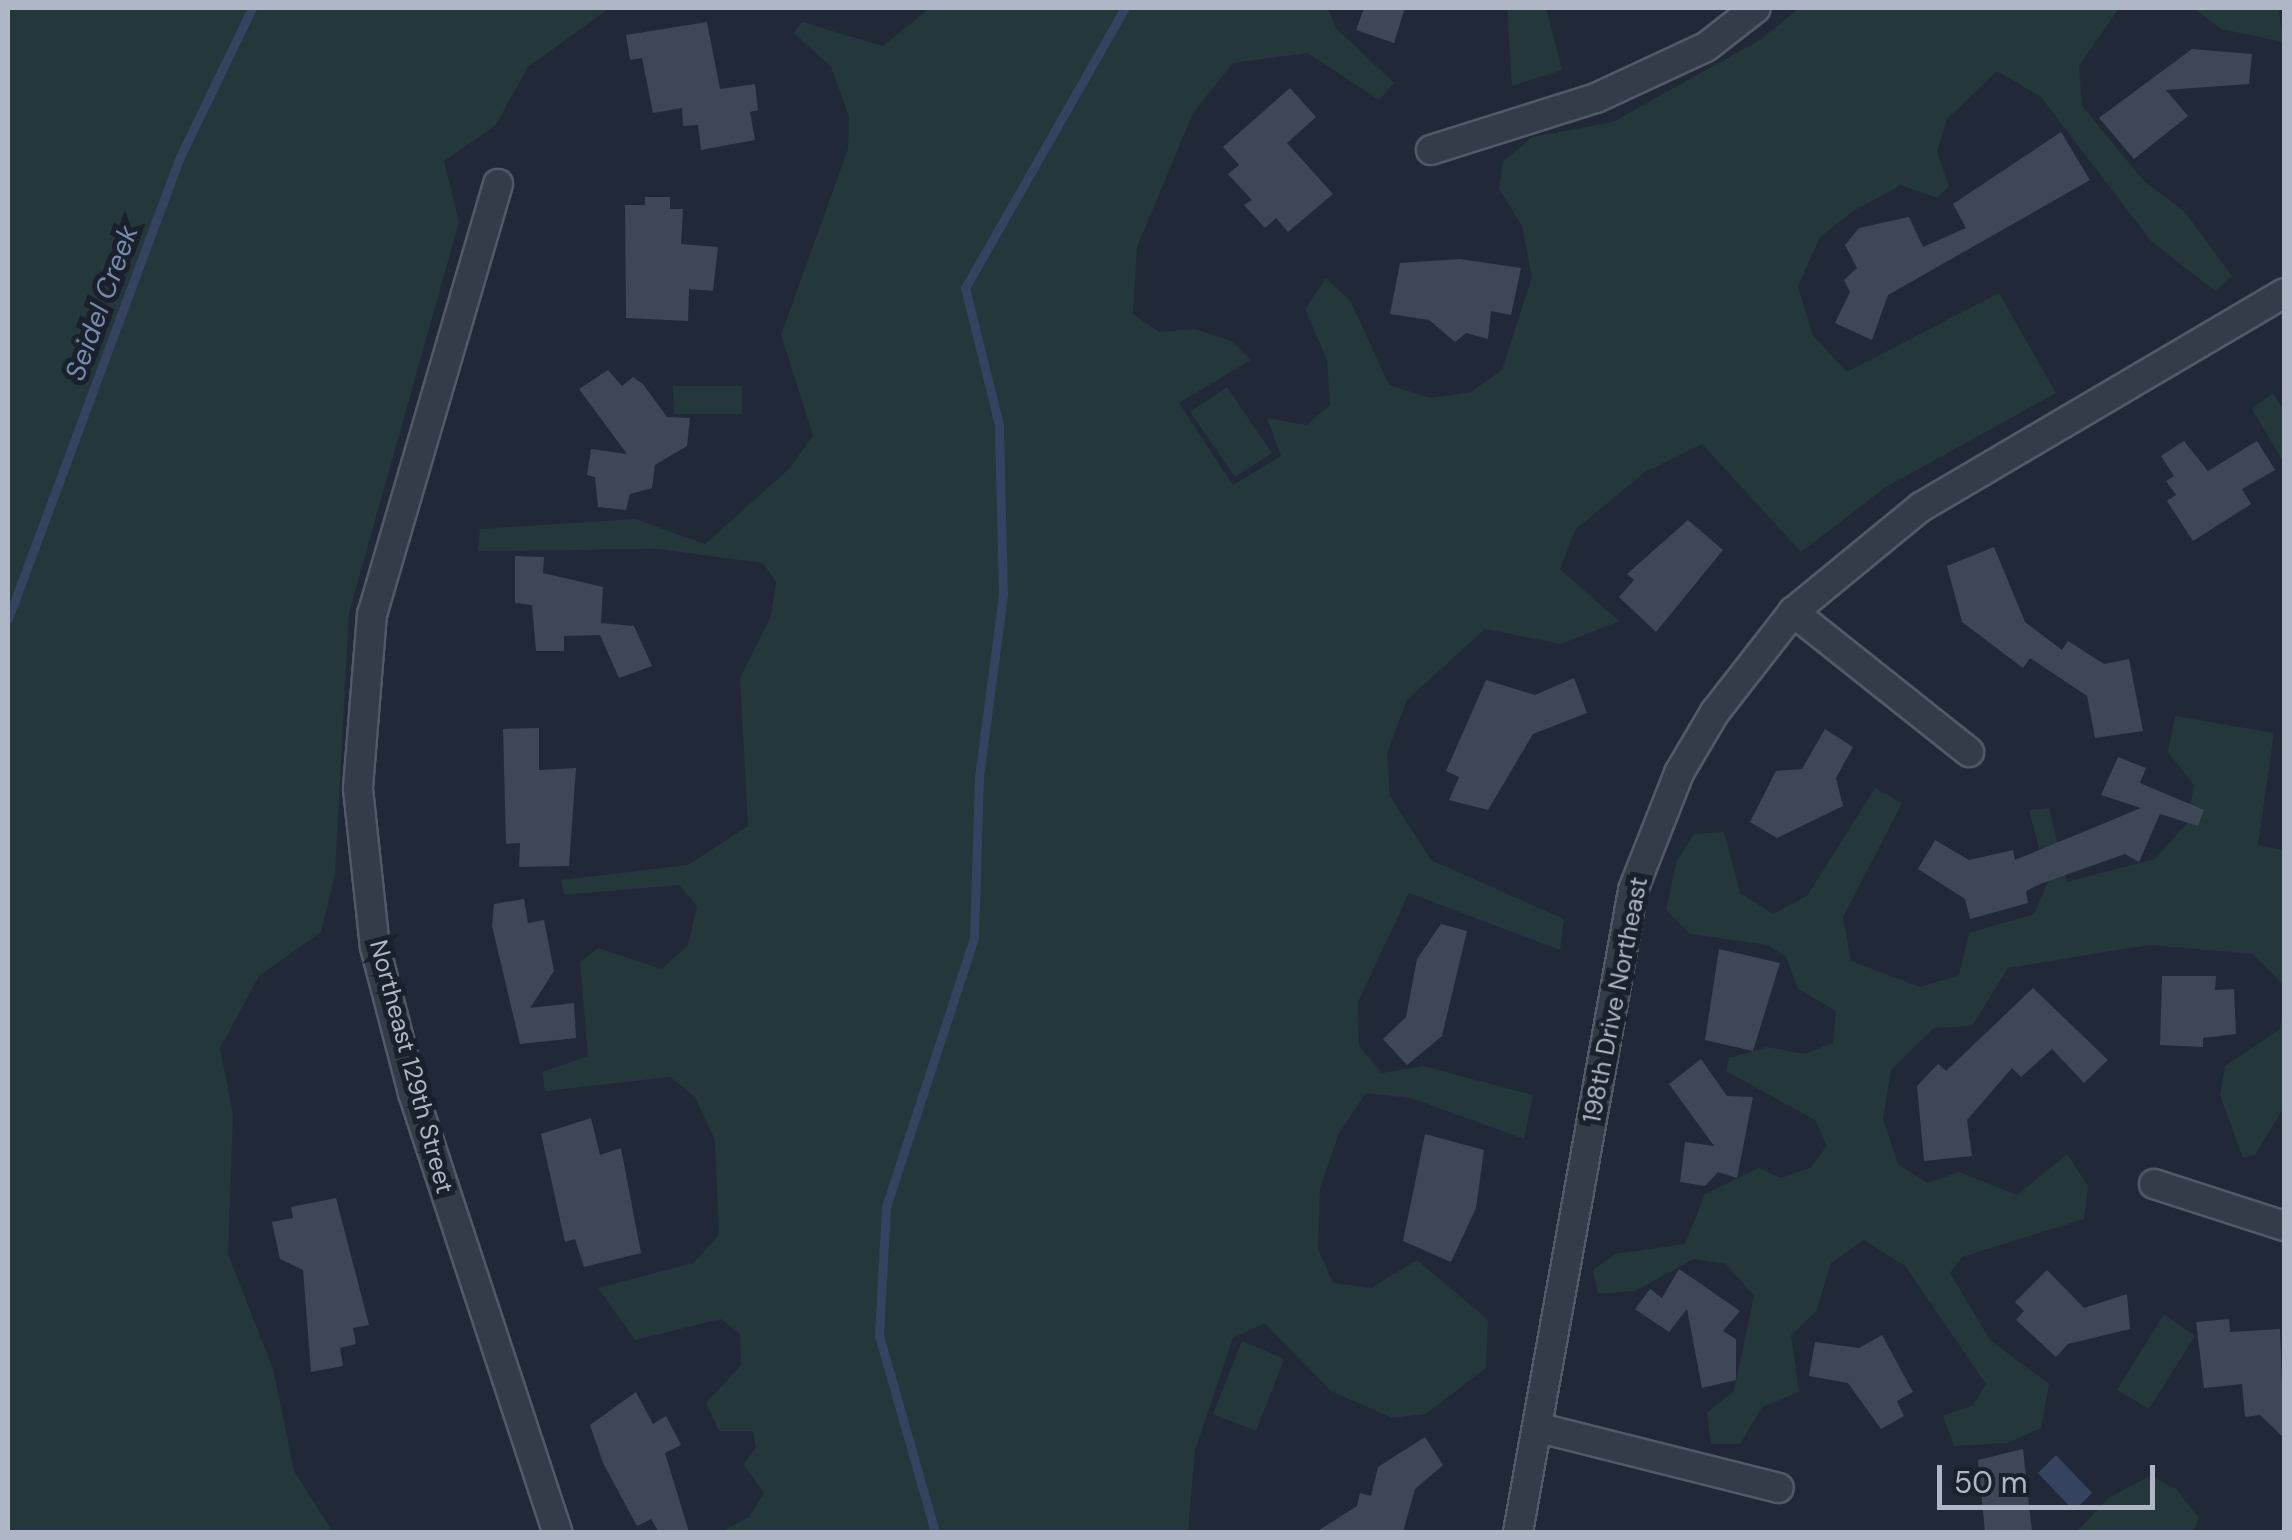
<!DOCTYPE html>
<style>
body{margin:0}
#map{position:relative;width:2292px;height:1540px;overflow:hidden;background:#212938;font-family:"DM Sans",sans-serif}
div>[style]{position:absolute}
.green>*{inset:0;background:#24373b}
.water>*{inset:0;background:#354360}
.stream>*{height:9px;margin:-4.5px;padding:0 4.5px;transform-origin:4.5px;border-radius:4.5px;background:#354360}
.building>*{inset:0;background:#3d4758}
.roads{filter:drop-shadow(2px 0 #525967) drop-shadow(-2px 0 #525967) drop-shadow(0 2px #525967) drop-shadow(0 -2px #525967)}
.street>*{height:28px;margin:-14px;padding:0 14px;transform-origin:14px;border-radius:14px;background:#353c49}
span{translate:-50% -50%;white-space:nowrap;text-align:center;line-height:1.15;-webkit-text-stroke:10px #1a212d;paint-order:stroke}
.street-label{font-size:25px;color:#afb6c5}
.water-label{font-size:28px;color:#778aad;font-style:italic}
.frame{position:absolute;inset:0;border:10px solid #afb6c5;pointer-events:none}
.scale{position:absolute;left:1937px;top:1465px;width:218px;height:45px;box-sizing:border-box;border:5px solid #afb6c5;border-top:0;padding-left:12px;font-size:30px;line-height:35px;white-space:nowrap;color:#afb6c5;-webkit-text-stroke:8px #1a212d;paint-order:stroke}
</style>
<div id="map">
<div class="green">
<i style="clip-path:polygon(8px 8px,610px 8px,528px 67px,495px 126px,444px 161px,459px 222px,349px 613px,335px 874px,321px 932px,259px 976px,220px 1048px,233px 1114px,228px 1254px,273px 1369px,294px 1471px,333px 1532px,8px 1532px)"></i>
<i style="clip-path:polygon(930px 8px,1328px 8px,1336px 28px,1394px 83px,1379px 100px,1308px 53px,1233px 63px,1193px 113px,1137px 247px,1133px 314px,1159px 332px,1195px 329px,1232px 341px,1251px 360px,1179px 403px,1233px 485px,1281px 456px,1267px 418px,1306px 425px,1330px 405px,1327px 360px,1305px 309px,1326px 278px,1351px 302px,1389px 385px,1431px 398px,1471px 392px,1502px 370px,1532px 277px,1522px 226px,1499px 189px,1503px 162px,1532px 137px,1613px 122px,1760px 40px,1799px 8px,2119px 8px,2079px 66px,2082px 106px,2144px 181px,2184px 211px,2232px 276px,2215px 291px,2151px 241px,2041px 97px,1997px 71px,1947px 119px,1937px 152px,1949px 186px,1937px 198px,1901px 185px,1855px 210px,1820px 237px,1798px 286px,1812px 334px,1847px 372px,1999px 293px,2056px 393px,1886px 487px,1801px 552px,1702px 444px,1645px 472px,1575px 530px,1560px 569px,1619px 621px,1561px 644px,1485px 629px,1407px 700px,1387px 753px,1390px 796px,1431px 860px,1564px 919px,1560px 950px,1409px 893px,1358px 1002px,1359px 1046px,1382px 1073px,1423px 1066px,1533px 1095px,1524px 1139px,1411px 1098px,1366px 1093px,1339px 1133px,1320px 1188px,1318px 1249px,1333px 1283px,1371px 1288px,1417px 1260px,1488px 1320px,1486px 1368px,1426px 1414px,1392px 1418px,1331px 1391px,1265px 1323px,1233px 1338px,1195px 1450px,1188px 1532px,721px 1532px,749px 1517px,764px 1493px,743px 1464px,756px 1448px,753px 1431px,719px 1431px,706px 1403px,741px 1365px,740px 1334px,721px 1319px,635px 1340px,598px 1288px,693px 1263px,719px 1235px,715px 1140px,695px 1097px,670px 1077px,545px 1091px,542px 1072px,588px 1056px,580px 962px,598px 948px,662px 969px,688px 945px,697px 906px,679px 885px,564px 895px,561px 880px,688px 865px,748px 826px,740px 678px,771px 616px,776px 582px,763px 563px,657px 549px,478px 551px,480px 529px,635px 519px,705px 544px,790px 468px,813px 435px,781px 335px,848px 149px,849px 116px,831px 67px,794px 33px,802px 22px,883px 46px)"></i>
<i style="clip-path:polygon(1507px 8px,1546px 8px,1562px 70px,1512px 86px)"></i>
<i style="clip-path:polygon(2193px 8px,2278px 8px,2284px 42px,2221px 29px)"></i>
<i style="clip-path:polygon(673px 386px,742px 386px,742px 414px,674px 414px)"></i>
<i style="clip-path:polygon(1227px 387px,1272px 453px,1235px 477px,1190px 412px)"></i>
<i style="clip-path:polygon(2273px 393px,2284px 411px,2284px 463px,2252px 409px)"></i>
<i style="clip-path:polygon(2175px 716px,2274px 733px,2258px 845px,2284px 850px,2284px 986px,2253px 954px,2149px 945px,2008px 968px,1972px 1026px,1934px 1028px,1891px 1070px,1883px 1119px,1898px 1164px,1927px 1183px,1959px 1172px,2017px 1195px,2067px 1154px,2088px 1186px,2084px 1219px,1962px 1257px,1950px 1273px,1990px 1340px,2049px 1384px,2041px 1428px,2008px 1443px,1954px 1446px,1943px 1416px,1973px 1405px,1986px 1384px,1905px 1266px,1864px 1240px,1831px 1263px,1816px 1312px,1791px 1335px,1799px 1392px,1762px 1407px,1740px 1444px,1711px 1444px,1707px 1413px,1734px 1391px,1754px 1296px,1726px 1264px,1694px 1259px,1635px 1291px,1598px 1294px,1593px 1270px,1615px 1254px,1685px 1244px,1705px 1194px,1759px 1168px,1781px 1178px,1810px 1168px,1827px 1146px,1815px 1120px,1726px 1071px,1729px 1058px,1767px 1047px,1805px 1054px,1833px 1043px,1836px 1011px,1798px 989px,1786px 957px,1768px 945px,1690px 934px,1666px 910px,1677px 860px,1694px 834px,1724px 832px,1740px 893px,1773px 914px,1807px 896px,1875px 788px,1902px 803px,1843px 917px,1851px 961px,1920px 987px,1959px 975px,1969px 933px,2034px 914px,2048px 882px,2029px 810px,2049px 808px,2067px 882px,2155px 859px,2187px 823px,2194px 785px,2168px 752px)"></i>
<i style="clip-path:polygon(2284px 998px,2284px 1107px,2255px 1155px,2243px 1158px,2220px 1095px,2225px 1066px,2280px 1029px)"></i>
<i style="clip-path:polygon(2164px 1314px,2195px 1336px,2149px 1409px,2117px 1390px)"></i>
<i style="clip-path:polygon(1242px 1341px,1284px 1359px,1256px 1431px,1213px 1414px)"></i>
<i style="clip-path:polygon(2150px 1476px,2176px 1489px,2199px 1518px,2193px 1532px,2076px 1532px,2110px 1497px)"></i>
</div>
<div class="water">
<i style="clip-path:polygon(2056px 1455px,2092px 1493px,2074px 1511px,2038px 1473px)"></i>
</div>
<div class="stream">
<i style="left:8px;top:619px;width:491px;rotate:-69.6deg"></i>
<i style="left:179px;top:159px;width:168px;rotate:-64.2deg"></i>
<i style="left:935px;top:1532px;width:204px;rotate:-105.9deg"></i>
<i style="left:879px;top:1336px;width:129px;rotate:-86.9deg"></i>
<i style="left:886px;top:1207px;width:284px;rotate:-71.9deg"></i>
<i style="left:974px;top:937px;width:160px;rotate:-88.2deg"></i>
<i style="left:979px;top:777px;width:185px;rotate:-82.5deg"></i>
<i style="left:1003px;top:594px;width:169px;rotate:-91.4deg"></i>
<i style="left:999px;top:425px;width:141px;rotate:-103.9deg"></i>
<i style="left:965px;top:288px;width:322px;rotate:-60.3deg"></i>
</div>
<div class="building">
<i style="clip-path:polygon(1364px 8px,1405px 8px,1394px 43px,1356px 30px)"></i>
<i style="clip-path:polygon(707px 22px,720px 89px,755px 84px,758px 110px,750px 112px,755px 140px,701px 150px,698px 125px,683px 126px,682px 108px,653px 113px,642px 58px,630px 60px,626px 35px)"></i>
<i style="clip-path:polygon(2192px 49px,2252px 54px,2249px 84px,2166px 90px,2188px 116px,2134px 159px,2099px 118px)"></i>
<i style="clip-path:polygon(1290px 88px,1316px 117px,1287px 143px,1333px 194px,1288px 232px,1276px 218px,1265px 228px,1244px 205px,1252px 200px,1228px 174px,1239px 165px,1223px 147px)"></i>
<i style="clip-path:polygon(2061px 132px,2090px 180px,1888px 295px,1872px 340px,1835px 323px,1850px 292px,1844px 280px,1857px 268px,1845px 245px,1859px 228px,1909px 217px,1923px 247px,1966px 228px,1953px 204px)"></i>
<i style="clip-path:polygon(645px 197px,670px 197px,670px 209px,683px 209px,681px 244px,718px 247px,713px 291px,689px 289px,688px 321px,626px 318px,625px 205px,645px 205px)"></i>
<i style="clip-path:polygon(1460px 259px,1521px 268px,1511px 315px,1491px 311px,1488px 339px,1466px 333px,1455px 342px,1429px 320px,1390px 314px,1400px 263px)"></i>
<i style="clip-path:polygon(608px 370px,622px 386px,633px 377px,643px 384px,667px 417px,690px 418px,687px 446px,655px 465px,652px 488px,630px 494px,626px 510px,598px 507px,595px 477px,587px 475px,591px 449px,627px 454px,579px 389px)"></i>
<i style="clip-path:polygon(2184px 441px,2208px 471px,2257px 441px,2275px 470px,2242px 489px,2251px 504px,2193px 541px,2167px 501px,2176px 495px,2166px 481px,2174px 476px,2161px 456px)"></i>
<i style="clip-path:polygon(1688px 520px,1723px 550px,1656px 632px,1619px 597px,1634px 580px,1627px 574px)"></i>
<i style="clip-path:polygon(1994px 547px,2025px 622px,2062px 650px,2068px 641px,2104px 664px,2129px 659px,2143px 731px,2095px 738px,2087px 696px,2030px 658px,2023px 668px,1962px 622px,1947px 566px)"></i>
<i style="clip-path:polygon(515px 556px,544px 557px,543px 573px,603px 587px,601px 623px,634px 626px,652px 666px,619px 678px,600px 635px,564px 636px,564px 651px,536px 651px,532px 605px,515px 603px)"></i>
<i style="clip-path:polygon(1574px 678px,1587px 713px,1533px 734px,1488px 810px,1449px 800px,1459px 777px,1446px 771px,1486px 680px,1535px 695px)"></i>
<i style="clip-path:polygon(539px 728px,539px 770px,576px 768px,569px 866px,519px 867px,520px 843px,506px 844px,503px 729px)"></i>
<i style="clip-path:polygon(1825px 729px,1853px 747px,1836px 778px,1843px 806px,1777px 838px,1750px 822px,1776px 771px,1802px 769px)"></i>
<i style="clip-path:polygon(2118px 757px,2146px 768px,2140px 783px,2204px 810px,2198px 826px,2160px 814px,2139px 862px,2125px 854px,2040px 884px,2026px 891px,2028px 903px,1970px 919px,1965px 899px,1918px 869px,1935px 840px,1969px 860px,2013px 850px,2015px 860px,2141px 808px,2101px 795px)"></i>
<i style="clip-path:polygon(524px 899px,528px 923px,544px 920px,554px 971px,530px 1008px,574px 1003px,576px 1038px,520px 1044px,492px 926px,494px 904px)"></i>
<i style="clip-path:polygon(1441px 924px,1467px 931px,1442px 1036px,1407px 1065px,1383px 1039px,1406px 1017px,1417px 959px)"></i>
<i style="clip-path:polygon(1719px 949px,1780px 963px,1753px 1051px,1705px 1040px)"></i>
<i style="clip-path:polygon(2162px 976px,2216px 976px,2215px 990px,2234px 989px,2236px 1034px,2203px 1038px,2203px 1047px,2160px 1045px)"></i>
<i style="clip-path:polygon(2033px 988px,2108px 1060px,2084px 1083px,2052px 1049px,2021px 1077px,2012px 1068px,1967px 1120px,1972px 1156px,1924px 1161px,1917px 1086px,1938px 1064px,1946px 1071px)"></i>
<i style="clip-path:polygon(1701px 1059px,1727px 1096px,1753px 1097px,1737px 1178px,1718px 1172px,1705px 1186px,1680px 1182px,1685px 1142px,1714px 1146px,1669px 1084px)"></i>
<i style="clip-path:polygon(591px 1118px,600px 1155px,621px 1148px,641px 1253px,584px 1267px,575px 1239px,565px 1242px,541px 1134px)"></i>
<i style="clip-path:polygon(1425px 1134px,1484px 1150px,1476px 1208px,1451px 1262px,1403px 1241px)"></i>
<i style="clip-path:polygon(336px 1198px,369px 1325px,353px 1328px,356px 1344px,340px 1348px,343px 1366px,311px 1372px,303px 1270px,280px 1259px,272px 1222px,293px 1218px,291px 1207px)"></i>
<i style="clip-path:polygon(1679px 1269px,1740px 1311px,1723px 1331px,1736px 1339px,1736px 1380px,1702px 1388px,1687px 1309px,1669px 1332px,1635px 1309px,1650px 1289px,1662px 1298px)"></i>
<i style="clip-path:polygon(2047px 1270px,2084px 1308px,2127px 1294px,2130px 1329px,2068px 1344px,2056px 1357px,2016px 1320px,2024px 1311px,2015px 1302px)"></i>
<i style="clip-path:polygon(2229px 1319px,2230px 1332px,2280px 1329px,2284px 1438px,2260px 1415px,2245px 1417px,2242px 1384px,2204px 1388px,2196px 1322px)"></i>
<i style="clip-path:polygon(1882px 1335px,1913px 1392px,1897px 1401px,1904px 1416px,1881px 1429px,1848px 1383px,1809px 1376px,1815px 1342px,1859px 1348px)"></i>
<i style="clip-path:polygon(636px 1392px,653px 1424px,666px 1416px,681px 1445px,665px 1453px,689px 1532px,659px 1532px,651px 1519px,637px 1526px,603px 1463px,590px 1425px)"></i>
<i style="clip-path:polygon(1425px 1437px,1443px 1465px,1415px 1489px,1403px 1532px,1316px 1532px,1357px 1506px,1360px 1493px,1371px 1496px,1378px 1467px)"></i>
<i style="clip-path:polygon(2023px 1449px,2032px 1532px,1985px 1532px,1978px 1460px)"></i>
</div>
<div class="roads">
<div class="street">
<i style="left:1431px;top:150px;width:173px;rotate:-17.5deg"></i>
<i style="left:1596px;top:98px;width:121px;rotate:-24.9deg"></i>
<i style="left:1706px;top:47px;width:63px;rotate:-38deg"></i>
<i style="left:498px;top:184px;width:448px;rotate:106.3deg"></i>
<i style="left:372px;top:614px;width:176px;rotate:94.6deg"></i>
<i style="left:358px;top:789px;width:159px;rotate:83.9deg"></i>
<i style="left:375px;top:947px;width:151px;rotate:75.4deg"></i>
<i style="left:413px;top:1093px;width:462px;rotate:71.8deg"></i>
<i style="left:1793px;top:612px;width:225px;rotate:38.5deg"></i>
<i style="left:2154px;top:1184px;width:137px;rotate:17.9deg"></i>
<i style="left:1540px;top:1428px;width:246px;rotate:14.1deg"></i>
<i style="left:1518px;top:1532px;width:652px;rotate:-79.84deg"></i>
<i style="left:1633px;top:890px;width:126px;rotate:-68.5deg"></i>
<i style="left:1679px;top:773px;width:71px;rotate:-59.5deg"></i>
<i style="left:1715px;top:712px;width:127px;rotate:-52deg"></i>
<i style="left:1793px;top:612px;width:166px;rotate:-39.4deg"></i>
<i style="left:1921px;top:507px;width:421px;rotate:-30.5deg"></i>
</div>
</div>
<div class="street-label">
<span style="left:1616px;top:1000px;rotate:-79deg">198th Drive Northeast</span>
<span style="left:411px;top:1067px;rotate:75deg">Northeast 129th Street</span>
</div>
<div class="water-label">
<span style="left:102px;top:303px;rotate:-70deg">Seidel Creek</span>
</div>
<div class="frame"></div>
<div class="scale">50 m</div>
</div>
